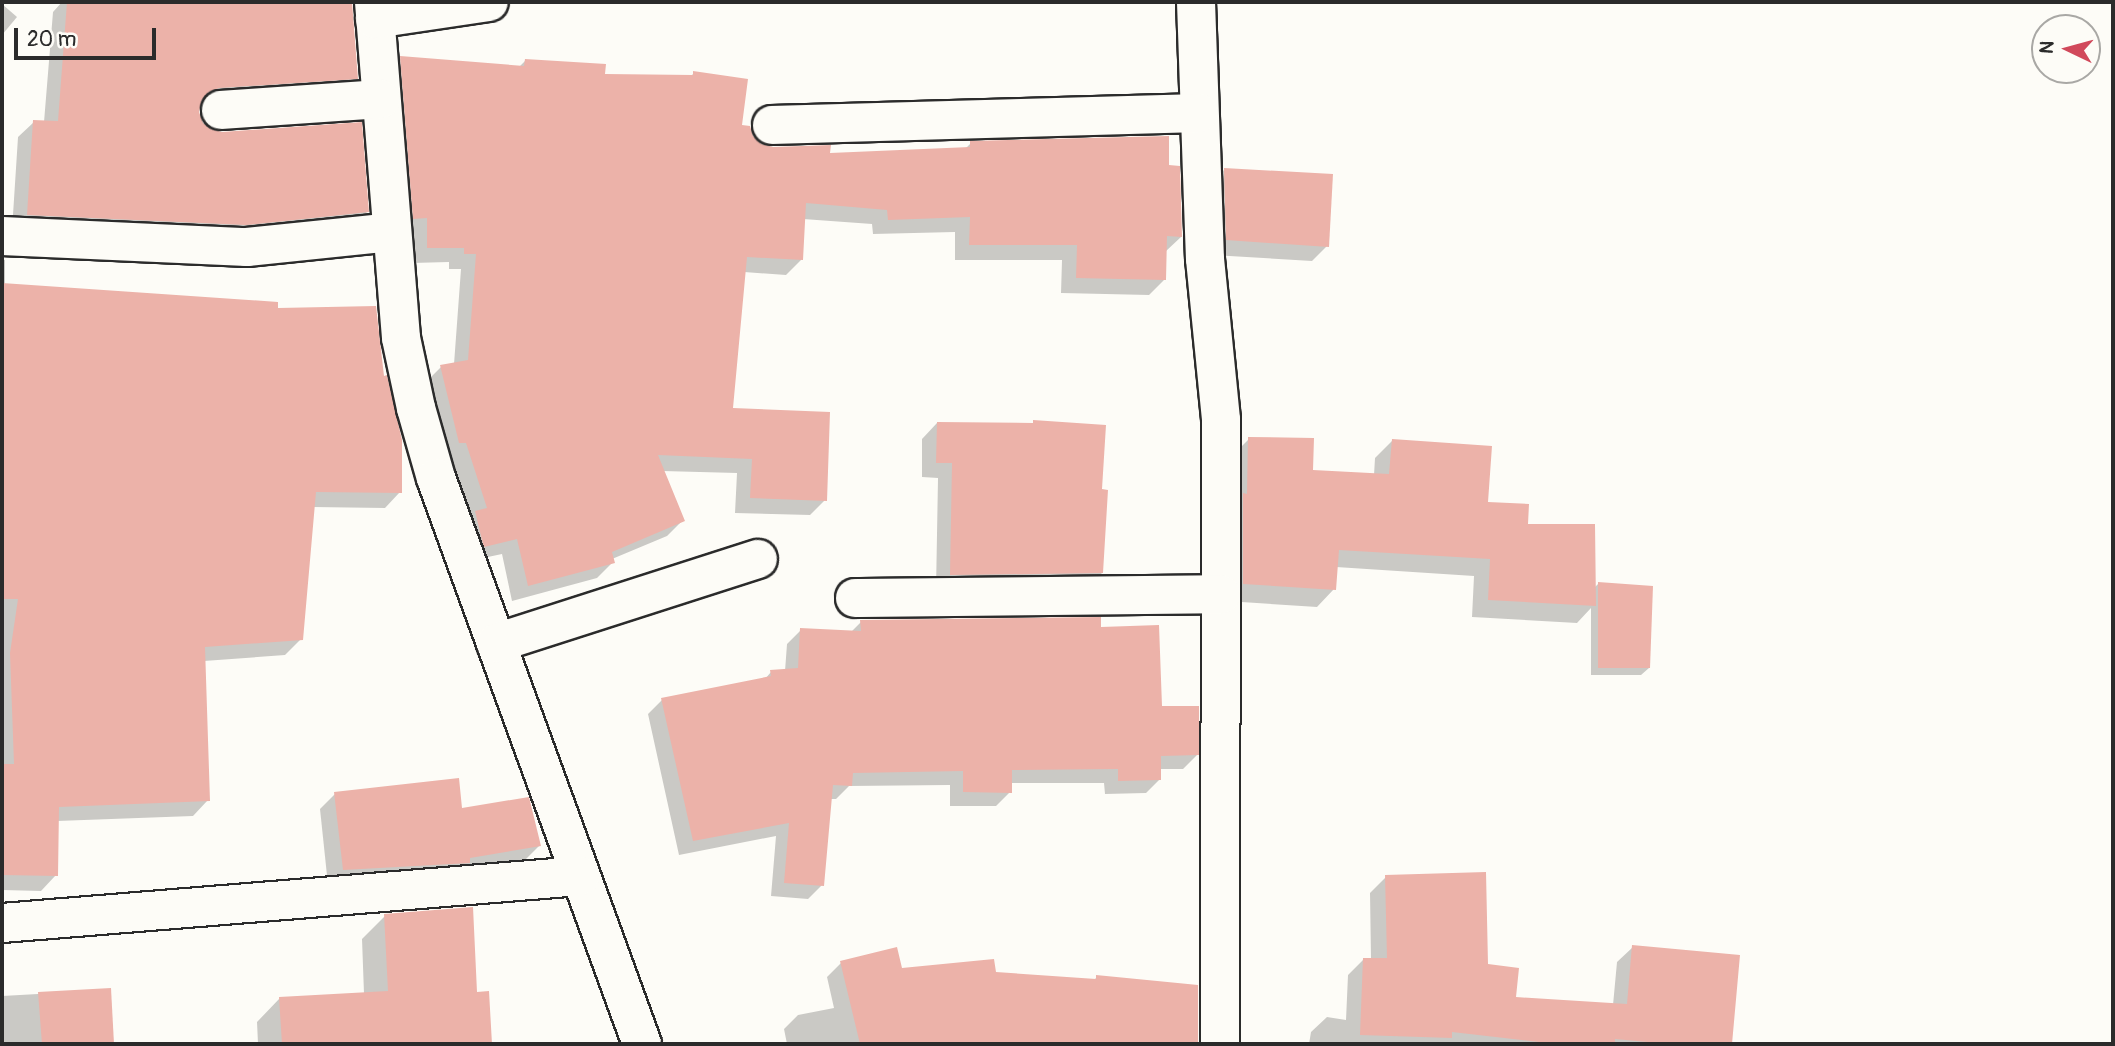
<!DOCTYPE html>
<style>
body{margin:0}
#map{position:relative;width:2115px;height:1046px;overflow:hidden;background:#fdfcf7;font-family:Pangolin,sans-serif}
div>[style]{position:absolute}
.shadow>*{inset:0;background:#0003}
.building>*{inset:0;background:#ecb2a9}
.roads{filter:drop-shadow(2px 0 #2b2b2b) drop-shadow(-2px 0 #2b2b2b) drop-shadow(0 2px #2b2b2b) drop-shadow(0 -2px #2b2b2b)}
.street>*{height:38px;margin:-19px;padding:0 19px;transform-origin:19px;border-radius:19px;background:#fdfcf7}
span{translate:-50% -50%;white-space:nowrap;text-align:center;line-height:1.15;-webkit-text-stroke:6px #fdfcf7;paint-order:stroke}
.frame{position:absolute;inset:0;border:4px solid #2b2b2b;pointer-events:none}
.north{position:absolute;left:2031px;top:14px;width:70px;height:70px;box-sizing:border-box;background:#fdfcf7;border:2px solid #a9a8a5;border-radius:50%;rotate:275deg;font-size:19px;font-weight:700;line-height:28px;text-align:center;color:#2b2b2b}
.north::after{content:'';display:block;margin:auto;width:24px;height:32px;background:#d1495b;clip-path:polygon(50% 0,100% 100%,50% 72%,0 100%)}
.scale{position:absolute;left:14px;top:28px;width:142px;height:32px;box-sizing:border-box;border:4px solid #2b2b2b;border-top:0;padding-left:9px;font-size:21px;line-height:24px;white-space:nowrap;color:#2b2b2b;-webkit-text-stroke:5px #fdfcf7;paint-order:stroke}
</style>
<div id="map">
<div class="shadow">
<i style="clip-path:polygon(62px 2px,351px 2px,356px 78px,341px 94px,202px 103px,197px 111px,202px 124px,211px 132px,367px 212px,351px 228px,12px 230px,18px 137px,34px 122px,44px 122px,53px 12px)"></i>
<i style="clip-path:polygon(2px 4px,17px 17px,2px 35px)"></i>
<i style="clip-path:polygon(401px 58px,519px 67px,525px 61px,603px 76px,690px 77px,694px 73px,760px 145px,828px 155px,965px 149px,971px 143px,1167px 167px,1181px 237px,1165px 252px,1164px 280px,1149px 295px,1061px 293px,1062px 260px,955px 260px,955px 232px,873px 234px,872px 224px,803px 219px,802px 259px,786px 275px,744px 272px,731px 410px,825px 500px,810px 515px,735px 513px,737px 473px,662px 471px,682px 521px,667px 536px,612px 559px,613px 562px,597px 578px,512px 601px,502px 554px,469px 561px,470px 518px,450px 457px,444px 458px,426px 382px,441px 367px,454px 364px,461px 269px,449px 269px,449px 262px,412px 263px,413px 233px,398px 234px,386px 73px)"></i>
<i style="clip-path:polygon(1224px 170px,1327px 246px,1312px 261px,1212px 255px,1209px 185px)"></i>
<i style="clip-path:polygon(2px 259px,5px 260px,5px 285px,276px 310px,382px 378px,400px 492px,385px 508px,312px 507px,301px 639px,285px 655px,204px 661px,208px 800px,193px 816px,57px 821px,56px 875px,41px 891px,2px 890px)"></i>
<i style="clip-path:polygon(1034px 422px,1100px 491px,1102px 573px,1087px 588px,936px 590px,938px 478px,922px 477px,922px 439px,937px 423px,1031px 425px)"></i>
<i style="clip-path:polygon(1249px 439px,1311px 471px,1374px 475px,1375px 458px,1392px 441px,1526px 526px,1594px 588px,1599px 583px,1649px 668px,1641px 675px,1591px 675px,1591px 608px,1577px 623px,1472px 617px,1474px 576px,1336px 567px,1334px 589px,1317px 607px,1226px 601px,1232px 456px)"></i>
<i style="clip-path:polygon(861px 622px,1099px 628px,1197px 755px,1183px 769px,1160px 769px,1160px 779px,1146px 793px,1105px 794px,1104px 783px,1010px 783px,1010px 792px,996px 806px,950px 806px,950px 785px,849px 786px,836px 799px,830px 799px,822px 885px,808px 899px,771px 896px,776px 836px,679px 855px,648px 714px,662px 700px,765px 679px,771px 672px,785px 671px,787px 644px,801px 630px,850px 633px)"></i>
<i style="clip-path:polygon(335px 794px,461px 810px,539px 846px,524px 861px,459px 871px,328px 885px,320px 809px)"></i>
<i style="clip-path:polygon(1386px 877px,1487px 966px,1514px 999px,1613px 1005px,1617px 962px,1633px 947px,1738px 957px,1730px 1044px,1309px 1044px,1311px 1032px,1327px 1017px,1346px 1020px,1348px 975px,1363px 960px,1371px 960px,1370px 893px)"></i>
<i style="clip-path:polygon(385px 916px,475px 994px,487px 993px,490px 1044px,258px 1044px,257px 1022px,280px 998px,364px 994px,362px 939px)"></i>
<i style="clip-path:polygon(841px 963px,901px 970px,1093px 981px,1097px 977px,1189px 1038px,1190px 1044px,787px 1044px,784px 1029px,798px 1015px,834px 1008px,827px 977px)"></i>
<i style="clip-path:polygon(109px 990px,113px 1044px,2px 1044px,2px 996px)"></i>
</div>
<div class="building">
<i style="clip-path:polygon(67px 2px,352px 2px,358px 79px,219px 88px,209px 92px,202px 100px,199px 112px,203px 123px,211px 129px,222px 132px,362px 122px,369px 212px,246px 225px,27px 215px,33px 120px,58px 121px)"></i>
<i style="clip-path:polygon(400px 56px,524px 66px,525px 59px,606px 64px,605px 74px,693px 75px,693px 71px,748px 79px,742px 125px,750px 126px,753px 136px,761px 144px,773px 147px,831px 145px,830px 153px,970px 147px,970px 141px,1169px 136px,1169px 165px,1180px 166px,1182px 237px,1167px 236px,1166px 280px,1076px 278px,1077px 245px,969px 245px,970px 217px,888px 220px,887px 210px,806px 203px,803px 260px,747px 257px,733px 408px,830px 412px,827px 501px,750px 498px,752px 459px,658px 455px,685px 521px,612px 552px,615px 563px,528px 586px,517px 539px,484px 547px,482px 540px,475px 511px,487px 508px,466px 443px,459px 443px,440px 365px,468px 360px,476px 254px,464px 254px,464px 248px,427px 248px,427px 218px,413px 219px)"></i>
<i style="clip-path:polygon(1224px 168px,1333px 174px,1329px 247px,1226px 240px)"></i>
<i style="clip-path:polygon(2px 283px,278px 302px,278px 308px,376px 306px,384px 376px,387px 375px,402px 440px,402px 493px,316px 492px,303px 640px,205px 647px,210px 801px,59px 807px,58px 876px,2px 875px,2px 764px,14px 764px,10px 653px,18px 599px,2px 599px)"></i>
<i style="clip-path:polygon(1033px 420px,1106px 425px,1102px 489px,1108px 490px,1103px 573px,950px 575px,952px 463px,936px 463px,937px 422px,1033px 423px)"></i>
<i style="clip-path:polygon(1248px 437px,1314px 438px,1313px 470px,1389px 474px,1392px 439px,1492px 446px,1488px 502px,1529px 504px,1528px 524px,1595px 524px,1596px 606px,1488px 600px,1490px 559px,1339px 550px,1336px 590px,1243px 584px,1243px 493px,1247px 494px)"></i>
<i style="clip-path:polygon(1598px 582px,1653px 586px,1650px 668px,1598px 668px)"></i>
<i style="clip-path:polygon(1101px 617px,1101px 627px,1159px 625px,1162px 706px,1199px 706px,1199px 755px,1161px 756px,1161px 780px,1118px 781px,1118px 769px,1012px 770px,1012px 793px,963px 792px,963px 771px,853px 773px,852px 786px,833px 785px,824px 886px,784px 883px,789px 823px,693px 841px,661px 698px,771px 676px,770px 670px,798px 668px,800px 628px,861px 631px,860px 620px)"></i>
<i style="clip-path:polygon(459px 778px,462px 808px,529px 797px,541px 846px,470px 858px,470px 863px,343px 870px,334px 792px)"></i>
<i style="clip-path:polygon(1486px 872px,1488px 964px,1519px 968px,1516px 997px,1627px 1004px,1632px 945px,1740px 955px,1732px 1044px,1669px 1044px,1615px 1039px,1615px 1044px,1557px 1044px,1452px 1032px,1452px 1038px,1360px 1035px,1363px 958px,1387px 958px,1385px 875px)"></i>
<i style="clip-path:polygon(473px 907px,477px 992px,489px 991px,492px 1044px,282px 1044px,279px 997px,388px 991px,384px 914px)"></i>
<i style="clip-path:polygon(897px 947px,902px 968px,994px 959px,996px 972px,1096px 979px,1096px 975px,1198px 985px,1198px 1044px,860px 1044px,840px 961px)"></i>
<i style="clip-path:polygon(111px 988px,114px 1044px,42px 1044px,38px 992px)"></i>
</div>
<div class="roads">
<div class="street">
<i style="left:374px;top:2px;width:337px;rotate:85.4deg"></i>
<i style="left:401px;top:338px;width:72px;rotate:77.9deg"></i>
<i style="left:416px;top:408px;width:73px;rotate:74.1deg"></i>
<i style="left:436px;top:478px;width:602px;rotate:70deg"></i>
<i style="left:1196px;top:2px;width:257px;rotate:88deg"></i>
<i style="left:1205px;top:259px;width:162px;rotate:84.3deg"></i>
<i style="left:1221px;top:420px;width:624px;rotate:90.09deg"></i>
<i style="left:375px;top:19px;width:115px;rotate:-8.5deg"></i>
<i style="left:221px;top:110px;width:160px;rotate:-3.9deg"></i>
<i style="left:772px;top:125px;width:427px;rotate:-1.6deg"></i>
<i style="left:2px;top:236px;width:245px;rotate:2.6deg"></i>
<i style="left:247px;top:247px;width:145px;rotate:-5.9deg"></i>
<i style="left:855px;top:598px;width:366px;rotate:-0.6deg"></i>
<i style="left:496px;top:643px;width:275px;rotate:-17.8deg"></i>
<i style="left:2px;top:923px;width:580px;rotate:-4.65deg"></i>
</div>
</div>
<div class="frame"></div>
<div class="north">N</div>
<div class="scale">20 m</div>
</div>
